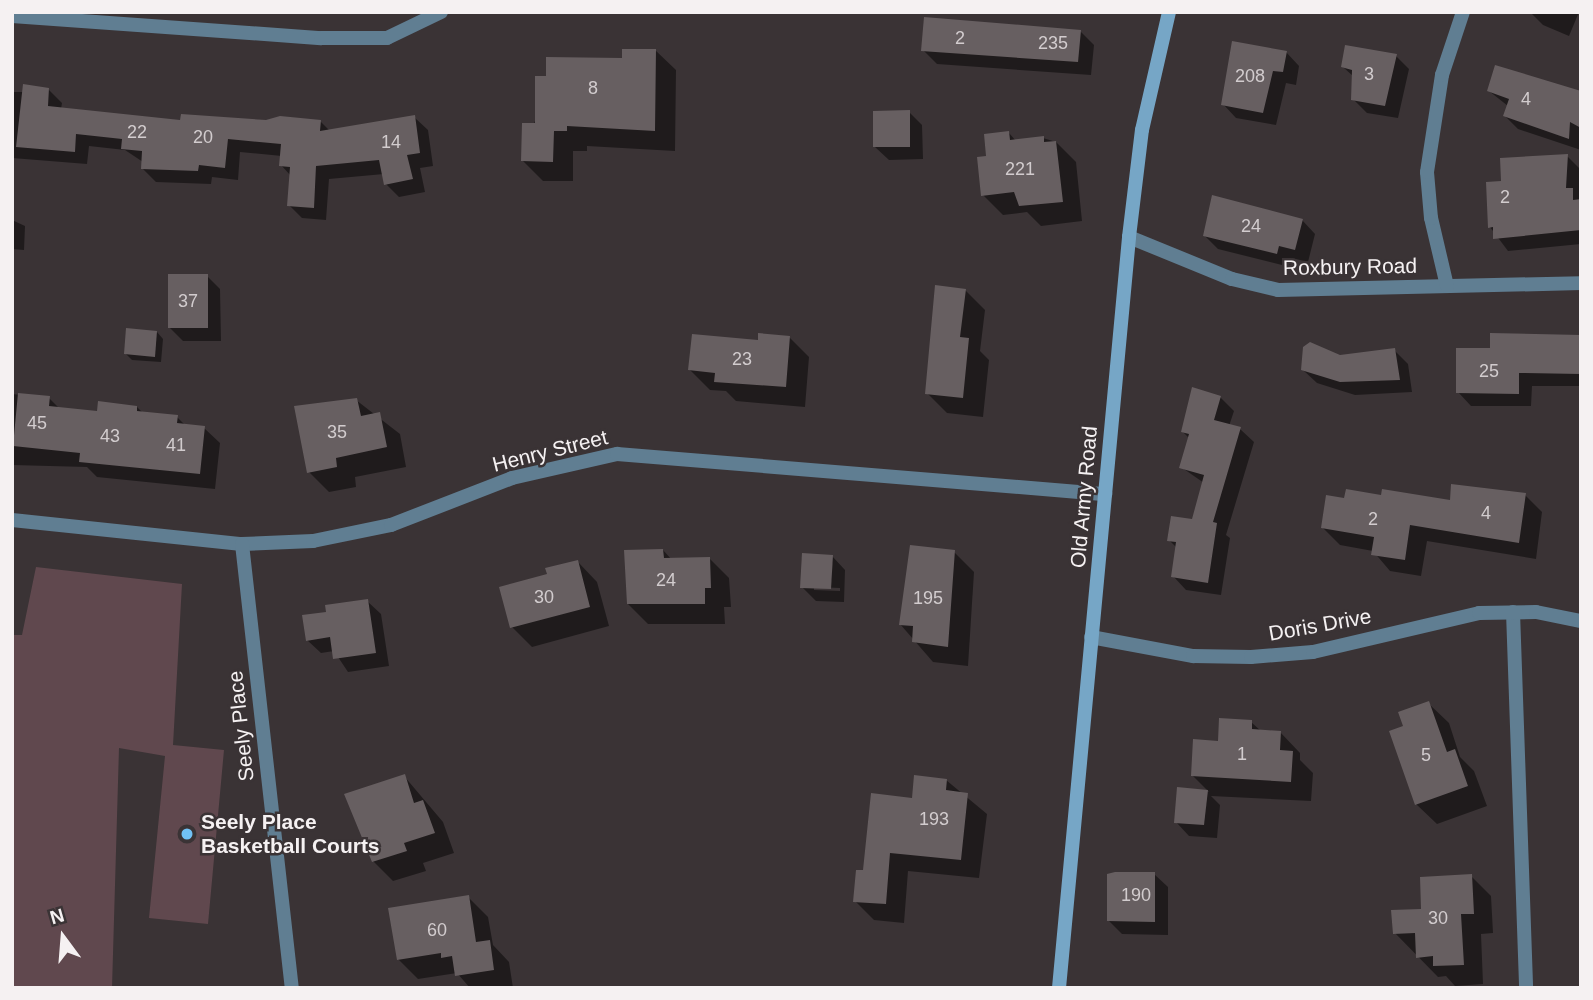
<!DOCTYPE html>
<style>
body{margin:0}
#map{position:relative;width:1593px;height:1000px;overflow:hidden;background:#3a3335;font-family:Arial,sans-serif}
div>[style]{position:absolute}
.green>*{inset:0;background:#60484e}
.shadow>*{inset:0;background:#0007}
.building>*{inset:0;background:#675f61}
.street>*{height:14px;margin:-7px;padding:0 7px;transform-origin:7px;border-radius:7px;background:#607e92}
.secondary>*{height:14px;margin:-7px;padding:0 7px;transform-origin:7px;border-radius:7px;background:#76a6c6}
.dots>*{width:19px;height:19px;translate:-50% -50%;box-sizing:border-box;border:4px solid #3a3335;border-radius:50%}
span{translate:-50% -50%;white-space:nowrap;text-align:center;line-height:1.15;-webkit-text-stroke:5px #3a3335;paint-order:stroke}
.number-label{font-size:18px;color:#d2ccce}
.number-label span{-webkit-text-stroke-width:0}
.street-label{font-size:21px;color:#f5f1f2}
.poi-label{font-size:21px;color:#f5f1f2;font-weight:700}
.left{translate:0 -50%;text-align:left}
.frame{position:absolute;inset:0;border:14px solid #f5f1f2;pointer-events:none}
.north{position:absolute;left:28px;top:902px;width:70px;height:70px;-webkit-text-stroke:5px #3a3335;paint-order:stroke;rotate:344deg;font-size:19px;font-weight:700;line-height:28px;text-align:center;color:#f5f1f2}
.north::after{content:'';display:block;margin:auto;width:24px;height:32px;background:#f5f1f2;clip-path:polygon(50% 0,100% 100%,50% 72%,0 100%)}
</style>
<div id="map">
<div class="green">
<i style="clip-path:polygon(36px 567px,182px 584px,173px 745px,224px 750px,208px 924px,149px 918px,165px 756px,119px 748px,112px 988px,12px 988px,12px 635px,22px 635px)"></i>
</div>
<div class="shadow">
<i style="clip-path:polygon(1530px 12px,1579px 12px,1569px 36px,1543px 25px)"></i>
<i style="clip-path:polygon(1080px 31px,1094px 45px,1091px 75px,937px 64px,923px 50px)"></i>
<i style="clip-path:polygon(655px 50px,676px 70px,675px 151px,587px 146px,587px 151px,573px 151px,573px 181px,543px 181px,523px 161px,548px 77px)"></i>
<i style="clip-path:polygon(1286px 52px,1299px 66px,1296px 85px,1286px 83px,1276px 125px,1236px 118px,1223px 104px)"></i>
<i style="clip-path:polygon(1396px 56px,1409px 69px,1398px 118px,1367px 113px,1353px 99px,1354px 77px,1343px 67px)"></i>
<i style="clip-path:polygon(24px 86px,48px 89px,62px 103px,61px 109px,182px 122px,321px 122px,330px 131px,414px 117px,428px 130px,433px 166px,420px 168px,425px 192px,399px 197px,386px 184px,384px 174px,329px 179px,326px 220px,302px 218px,289px 205px,291px 176px,281px 165px,282px 156px,240px 152px,238px 180px,212px 177px,211px 184px,156px 182px,143px 169px,143px 162px,125px 150px,89px 146px,87px 164px,12px 158px,12px 92px,24px 92px)"></i>
<i style="clip-path:polygon(1489px 91px,1581px 93px,1581px 150px,1518px 129px,1505px 116px,1508px 106px)"></i>
<i style="clip-path:polygon(909px 112px,922px 125px,923px 159px,889px 160px,875px 147px)"></i>
<i style="clip-path:polygon(1009px 133px,1016px 141px,1043px 138px,1056px 142px,1076px 162px,1082px 221px,1041px 226px,1027px 212px,1003px 215px,983px 195px,988px 158px)"></i>
<i style="clip-path:polygon(1567px 156px,1580px 169px,1581px 244px,1508px 251px,1490px 227px)"></i>
<i style="clip-path:polygon(12px 220px,25px 226px,24px 250px,12px 249px)"></i>
<i style="clip-path:polygon(1302px 220px,1315px 234px,1308px 262px,1292px 258px,1290px 267px,1218px 249px,1205px 236px)"></i>
<i style="clip-path:polygon(207px 276px,220px 289px,221px 341px,183px 341px,170px 328px)"></i>
<i style="clip-path:polygon(965px 290px,985px 310px,980px 351px,989px 360px,983px 417px,947px 413px,927px 393px)"></i>
<i style="clip-path:polygon(157px 332px,163px 339px,161px 362px,132px 360px,126px 354px)"></i>
<i style="clip-path:polygon(789px 337px,809px 357px,805px 407px,736px 401px,726px 391px,710px 390px,690px 370px,760px 342px)"></i>
<i style="clip-path:polygon(1581px 337px,1581px 386px,1532px 386px,1531px 406px,1471px 406px,1458px 392px,1492px 350px)"></i>
<i style="clip-path:polygon(1394px 350px,1408px 364px,1412px 392px,1355px 395px,1317px 383px,1303px 370px,1340px 357px)"></i>
<i style="clip-path:polygon(12px 394px,49px 398px,60px 409px,98px 413px,137px 407px,143px 413px,177px 417px,186px 426px,204px 428px,220px 443px,215px 489px,97px 477px,87px 467px,12px 465px)"></i>
<i style="clip-path:polygon(1220px 397px,1234px 411px,1229px 426px,1240px 429px,1254px 442px,1226px 535px,1230px 538px,1221px 595px,1186px 590px,1173px 576px,1177px 548px,1169px 540px,1193px 521px,1204px 483px,1181px 467px,1189px 438px,1183px 432px)"></i>
<i style="clip-path:polygon(356px 400px,400px 434px,406px 467px,355px 477px,356px 487px,329px 492px,309px 472px)"></i>
<i style="clip-path:polygon(1525px 495px,1542px 512px,1536px 559px,1427px 541px,1421px 576px,1390px 571px,1373px 551px,1340px 545px,1323px 528px,1346px 500px,1383px 497px,1451px 502px)"></i>
<i style="clip-path:polygon(663px 550px,672px 560px,709px 558px,729px 578px,731px 607px,724px 607px,725px 624px,648px 624px,628px 604px)"></i>
<i style="clip-path:polygon(954px 552px,974px 572px,968px 666px,933px 662px,900px 624px)"></i>
<i style="clip-path:polygon(evenodd,832px 556px,845px 570px,844px 602px,816px 601px,802px 587px,832px 556px,814px 587px,840px 588px,840px 591px,814px 590px,814px 587px)"></i>
<i style="clip-path:polygon(577px 561px,597px 582px,609px 626px,532px 647px,512px 627px,549px 576px)"></i>
<i style="clip-path:polygon(367px 601px,381px 614px,389px 666px,348px 672px,334px 651px,321px 653px,307px 640px,327px 613px)"></i>
<i style="clip-path:polygon(1428px 703px,1449px 723px,1460px 757px,1474px 771px,1487px 806px,1437px 824px,1416px 804px,1405px 727px)"></i>
<i style="clip-path:polygon(1251px 722px,1261px 731px,1280px 732px,1300px 753px,1300px 760px,1313px 773px,1311px 801px,1211px 796px,1220px 805px,1217px 838px,1189px 836px,1176px 822px,1179px 789px,1209px 792px,1193px 776px,1219px 743px)"></i>
<i style="clip-path:polygon(404px 776px,443px 822px,454px 853px,423px 863px,426px 871px,393px 881px,373px 861px)"></i>
<i style="clip-path:polygon(946px 780px,987px 814px,979px 878px,908px 871px,904px 923px,874px 920px,855px 901px,864px 872px)"></i>
<i style="clip-path:polygon(1154px 874px,1168px 887px,1168px 935px,1122px 934px,1109px 921px)"></i>
<i style="clip-path:polygon(1471px 876px,1491px 896px,1493px 933px,1481px 934px,1483px 984px,1455px 986px,1446px 976px,1438px 977px,1393px 931px,1393px 912px,1423px 911px)"></i>
<i style="clip-path:polygon(468px 897px,488px 917px,493px 945px,509px 962px,513px 988px,470px 988px,457px 973px,418px 979px,398px 959px)"></i>
</div>
<div class="building">
<i style="clip-path:polygon(924px 17px,1081px 30px,1078px 62px,921px 51px)"></i>
<i style="clip-path:polygon(1232px 41px,1287px 51px,1283px 72px,1273px 71px,1263px 113px,1221px 105px)"></i>
<i style="clip-path:polygon(1345px 45px,1397px 54px,1385px 106px,1351px 100px,1352px 70px,1341px 67px)"></i>
<i style="clip-path:polygon(622px 49px,656px 49px,655px 131px,567px 126px,567px 131px,554px 131px,553px 162px,521px 161px,522px 123px,535px 123px,535px 76px,546px 76px,546px 57px,622px 58px)"></i>
<i style="clip-path:polygon(1495px 65px,1581px 91px,1581px 128px,1570px 122px,1569px 139px,1503px 116px,1509px 99px,1487px 91px)"></i>
<i style="clip-path:polygon(23px 84px,49px 88px,48px 106px,180px 120px,181px 114px,266px 120px,280px 116px,321px 120px,320px 131px,415px 115px,420px 153px,407px 155px,413px 179px,384px 185px,379px 160px,316px 166px,314px 208px,287px 206px,290px 167px,279px 166px,281px 144px,228px 139px,225px 168px,199px 165px,198px 171px,141px 169px,142px 151px,121px 149px,122px 139px,76px 134px,75px 152px,16px 147px)"></i>
<i style="clip-path:polygon(910px 110px,910px 147px,873px 147px,873px 111px)"></i>
<i style="clip-path:polygon(1009px 131px,1010px 140px,1044px 136px,1044px 142px,1056px 141px,1063px 202px,1019px 206px,1014px 192px,981px 196px,977px 157px,986px 156px,984px 134px)"></i>
<i style="clip-path:polygon(1568px 154px,1566px 188px,1573px 188px,1573px 200px,1581px 199px,1581px 230px,1493px 239px,1493px 227px,1488px 228px,1486px 182px,1501px 181px,1500px 158px)"></i>
<i style="clip-path:polygon(1212px 195px,1303px 219px,1295px 250px,1279px 246px,1277px 254px,1203px 236px)"></i>
<i style="clip-path:polygon(168px 274px,208px 274px,208px 328px,168px 328px)"></i>
<i style="clip-path:polygon(935px 285px,966px 289px,960px 337px,969px 338px,963px 398px,925px 394px)"></i>
<i style="clip-path:polygon(126px 328px,157px 331px,155px 357px,124px 354px)"></i>
<i style="clip-path:polygon(758px 333px,790px 336px,786px 387px,714px 382px,715px 373px,688px 370px,692px 334px,758px 340px)"></i>
<i style="clip-path:polygon(1490px 333px,1581px 335px,1581px 374px,1519px 373px,1519px 394px,1456px 393px,1456px 348px,1490px 348px)"></i>
<i style="clip-path:polygon(1310px 342px,1340px 355px,1395px 348px,1400px 380px,1340px 382px,1301px 370px,1303px 347px)"></i>
<i style="clip-path:polygon(1192px 387px,1221px 396px,1214px 420px,1241px 427px,1213px 522px,1217px 523px,1208px 583px,1171px 577px,1176px 542px,1167px 541px,1171px 516px,1192px 519px,1204px 475px,1179px 468px,1189px 434px,1181px 432px)"></i>
<i style="clip-path:polygon(18px 393px,50px 396px,49px 406px,97px 411px,98px 401px,137px 406px,137px 411px,178px 415px,177px 423px,205px 426px,200px 474px,79px 462px,80px 453px,13px 446px)"></i>
<i style="clip-path:polygon(357px 398px,361px 416px,380px 412px,387px 447px,336px 458px,337px 467px,307px 473px,294px 406px)"></i>
<i style="clip-path:polygon(1451px 484px,1526px 493px,1519px 543px,1410px 525px,1405px 560px,1371px 555px,1374px 537px,1321px 528px,1326px 495px,1344px 498px,1346px 489px,1381px 495px,1382px 489px,1450px 500px)"></i>
<i style="clip-path:polygon(910px 545px,955px 550px,948px 647px,912px 642px,913px 626px,899px 625px)"></i>
<i style="clip-path:polygon(663px 549px,664px 558px,710px 557px,711px 588px,705px 588px,705px 604px,627px 604px,624px 550px)"></i>
<i style="clip-path:polygon(802px 553px,833px 555px,831px 589px,800px 588px)"></i>
<i style="clip-path:polygon(578px 560px,590px 607px,510px 628px,499px 587px,547px 574px,545px 568px)"></i>
<i style="clip-path:polygon(368px 599px,376px 653px,333px 659px,330px 637px,306px 641px,302px 615px,326px 612px,325px 605px)"></i>
<i style="clip-path:polygon(1429px 701px,1447px 752px,1455px 749px,1468px 786px,1415px 805px,1389px 731px,1403px 726px,1398px 712px)"></i>
<i style="clip-path:polygon(1219px 718px,1252px 720px,1252px 729px,1281px 731px,1280px 750px,1293px 751px,1291px 782px,1191px 776px,1193px 739px,1218px 741px)"></i>
<i style="clip-path:polygon(405px 774px,414px 803px,423px 800px,435px 833px,404px 843px,407px 851px,372px 862px,344px 794px)"></i>
<i style="clip-path:polygon(914px 775px,947px 779px,946px 790px,968px 793px,961px 860px,890px 853px,886px 904px,853px 902px,856px 870px,863px 870px,871px 793px,912px 798px)"></i>
<i style="clip-path:polygon(1177px 787px,1208px 790px,1204px 825px,1174px 823px)"></i>
<i style="clip-path:polygon(1115px 872px,1155px 872px,1155px 922px,1107px 921px,1107px 874px)"></i>
<i style="clip-path:polygon(1472px 874px,1474px 914px,1461px 914px,1464px 965px,1433px 966px,1433px 956px,1416px 958px,1415px 933px,1393px 934px,1391px 910px,1421px 909px,1420px 877px)"></i>
<i style="clip-path:polygon(469px 895px,476px 942px,490px 940px,494px 970px,455px 976px,452px 956px,441px 958px,441px 953px,397px 960px,388px 908px)"></i>
</div>
<div class="street">
<i style="left:12px;top:16px;width:310px;rotate:4.1deg"></i>
<i style="left:321px;top:38px;width:66px"></i>
<i style="left:387px;top:38px;width:60px;rotate:-25.7deg"></i>
<i style="left:1129px;top:237px;width:111px;rotate:22.2deg"></i>
<i style="left:1232px;top:279px;width:47px;rotate:13.4deg"></i>
<i style="left:1278px;top:290px;width:303px;rotate:-1.3deg"></i>
<i style="left:1447px;top:286px;width:70px;rotate:-103.2deg"></i>
<i style="left:1431px;top:218px;width:46px;rotate:-95deg"></i>
<i style="left:1427px;top:172px;width:98px;rotate:-81.2deg"></i>
<i style="left:1442px;top:75px;width:66px;rotate:-71.6deg"></i>
<i style="left:12px;top:520px;width:231px;rotate:6deg"></i>
<i style="left:242px;top:544px;width:71px;rotate:-2.4deg"></i>
<i style="left:313px;top:541px;width:80px;rotate:-11.6deg"></i>
<i style="left:391px;top:525px;width:130px;rotate:-21.2deg"></i>
<i style="left:512px;top:478px;width:108px;rotate:-12.9deg"></i>
<i style="left:617px;top:454px;width:490px;rotate:4.7deg"></i>
<i style="left:242px;top:544px;width:447px;rotate:83.6deg"></i>
<i style="left:1513px;top:612px;width:376px;rotate:88deg"></i>
<i style="left:1091px;top:637px;width:104px;rotate:10.6deg"></i>
<i style="left:1193px;top:656px;width:58px;rotate:1deg"></i>
<i style="left:1251px;top:657px;width:62px;rotate:-4.6deg"></i>
<i style="left:1313px;top:652px;width:171px;rotate:-13.2deg"></i>
<i style="left:1479px;top:613px;width:57px;rotate:-1deg"></i>
<i style="left:1536px;top:612px;width:46px;rotate:11.3deg"></i>
</div>
<div class="secondary">
<i style="left:1059px;top:988px;width:754px;rotate:-84.67deg"></i>
<i style="left:1129px;top:237px;width:108px;rotate:-83.1deg"></i>
<i style="left:1142px;top:130px;width:121px;rotate:-77.1deg"></i>
</div>
<div class="dots">
<i style="left:187px;top:834px;background:#71c1f5"></i>
</div>
<div class="number-label">
<span style="left:960px;top:38px">2</span>
<span style="left:1053px;top:43px">235</span>
<span style="left:1369px;top:74px">3</span>
<span style="left:1250px;top:76px">208</span>
<span style="left:593px;top:88px">8</span>
<span style="left:1526px;top:99px">4</span>
<span style="left:137px;top:132px">22</span>
<span style="left:203px;top:137px">20</span>
<span style="left:391px;top:142px">14</span>
<span style="left:1020px;top:169px">221</span>
<span style="left:1505px;top:197px">2</span>
<span style="left:1251px;top:226px">24</span>
<span style="left:188px;top:301px">37</span>
<span style="left:742px;top:359px">23</span>
<span style="left:1489px;top:371px">25</span>
<span style="left:37px;top:423px">45</span>
<span style="left:337px;top:432px">35</span>
<span style="left:110px;top:436px">43</span>
<span style="left:176px;top:445px">41</span>
<span style="left:1486px;top:513px">4</span>
<span style="left:1373px;top:519px">2</span>
<span style="left:666px;top:580px">24</span>
<span style="left:544px;top:597px">30</span>
<span style="left:928px;top:598px">195</span>
<span style="left:1242px;top:754px">1</span>
<span style="left:1426px;top:755px">5</span>
<span style="left:934px;top:819px">193</span>
<span style="left:1136px;top:895px">190</span>
<span style="left:1438px;top:918px">30</span>
<span style="left:437px;top:930px">60</span>
</div>
<div class="street-label">
<span style="left:1350px;top:267px;rotate:-1deg">Roxbury Road</span>
<span style="left:550px;top:451px;rotate:-14deg">Henry Street</span>
<span style="left:1084px;top:497px;rotate:-85deg">Old Army Road</span>
<span style="left:1320px;top:625px;rotate:-10deg">Doris Drive</span>
<span style="left:241px;top:726px;rotate:-96deg">Seely Place</span>
</div>
<div class="poi-label">
<span class="left" style="left:201px;top:834px">Seely Place<br>Basketball Courts</span>
</div>
<div class="frame"></div>
<div class="north">N</div>
</div>
